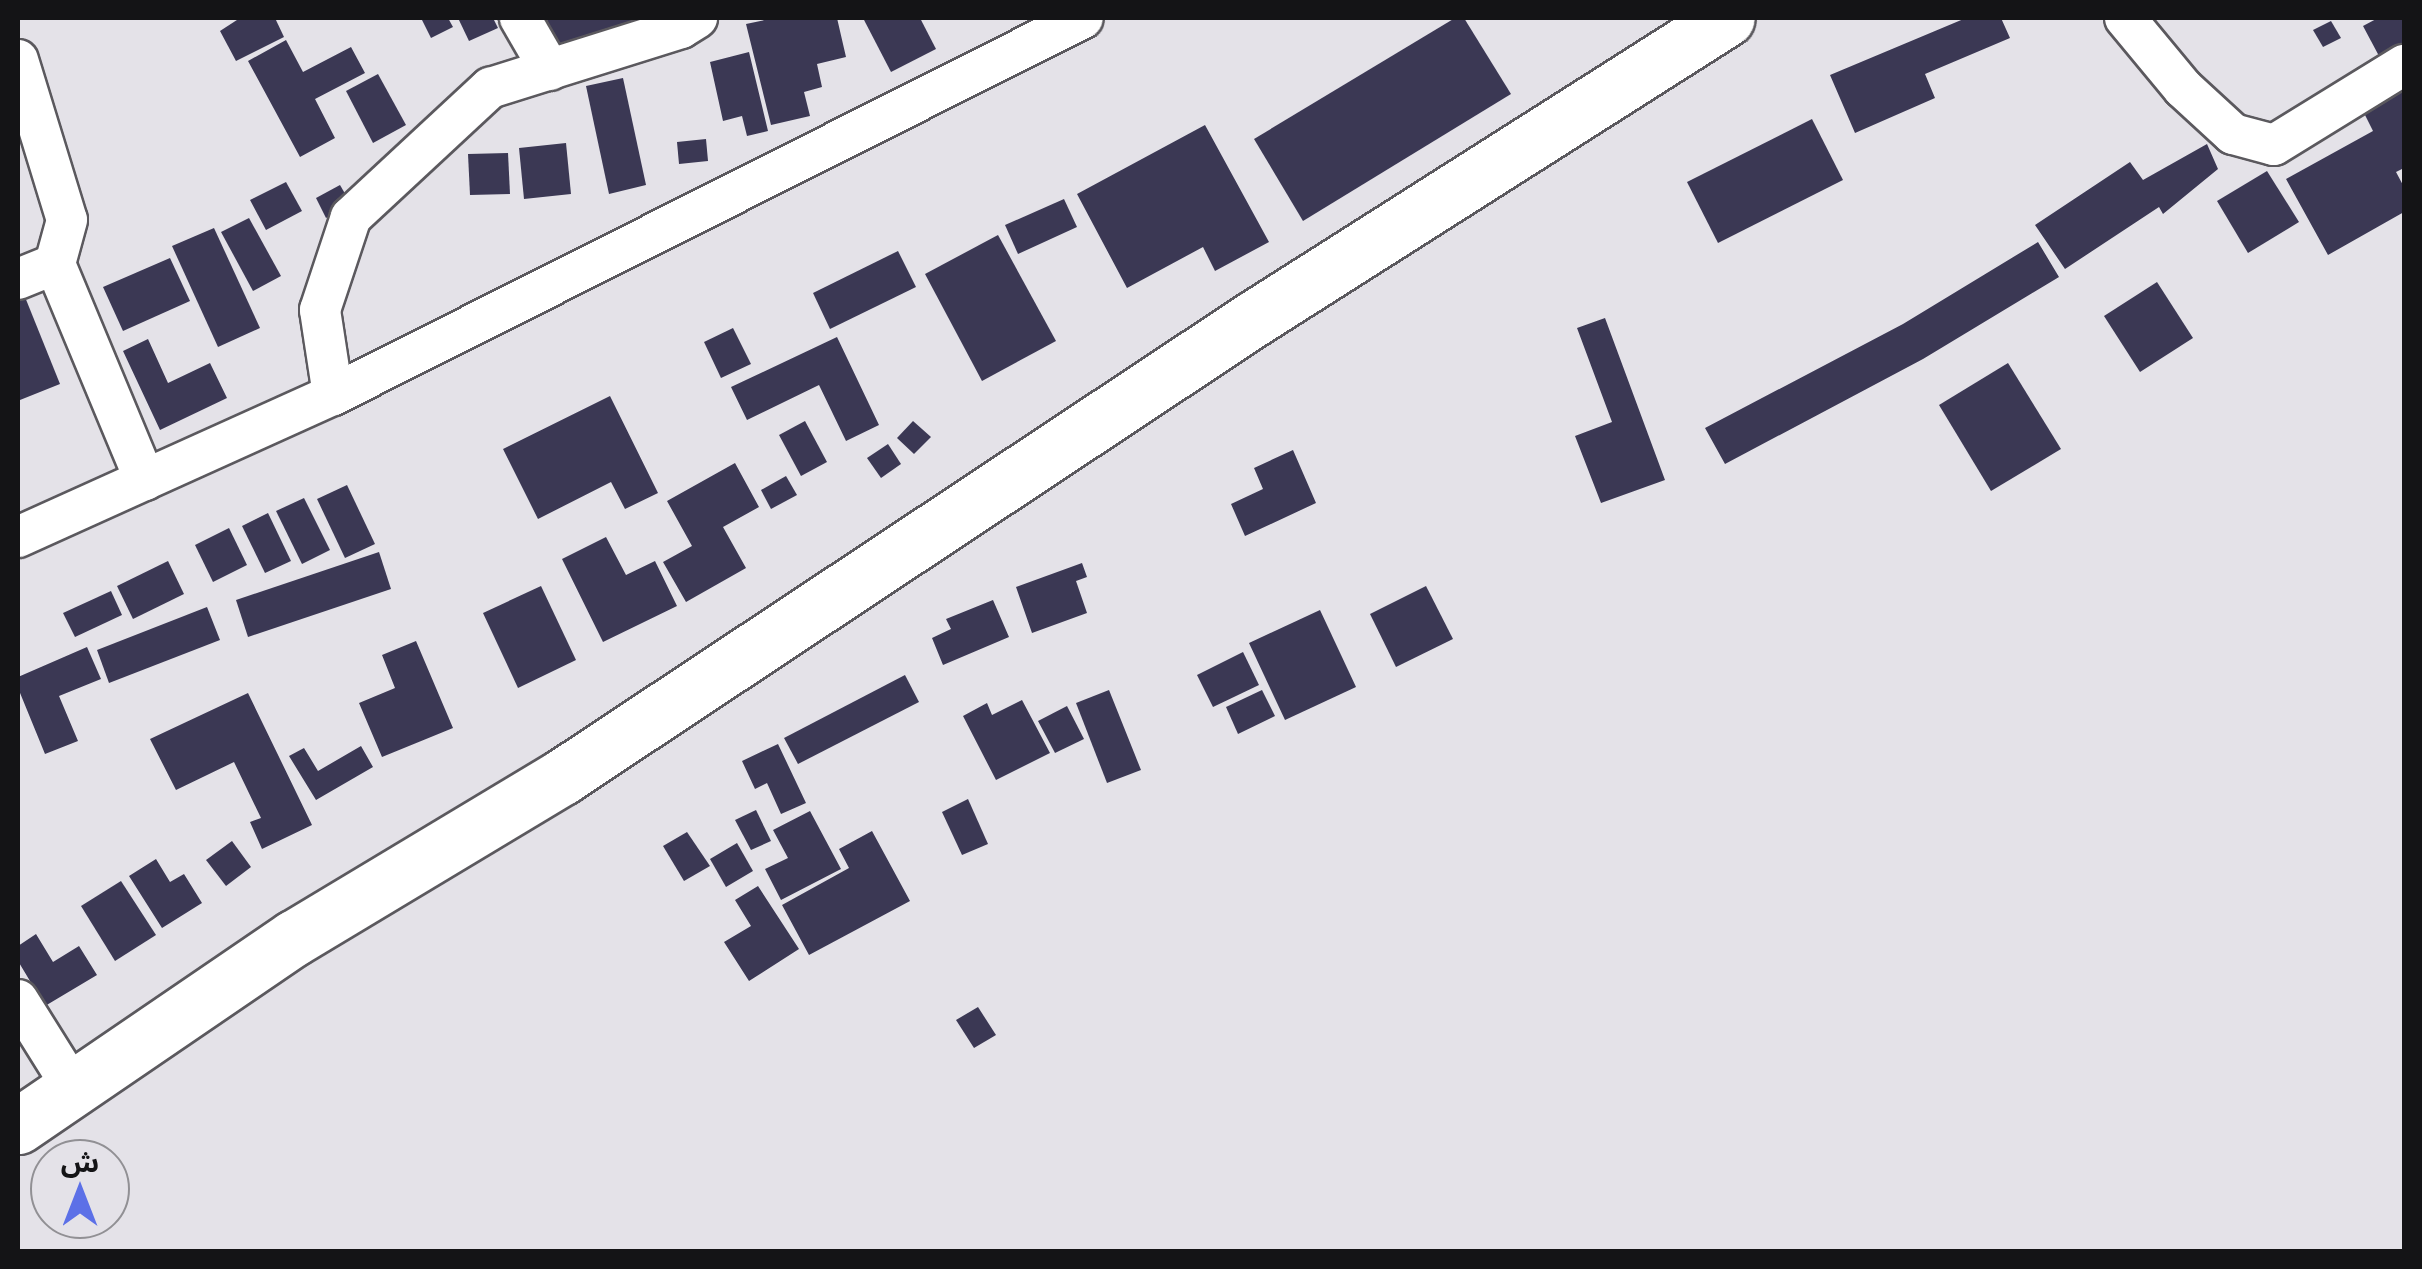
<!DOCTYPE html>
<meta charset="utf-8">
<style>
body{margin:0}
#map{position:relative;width:2422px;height:1269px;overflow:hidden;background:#e4e2e8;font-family:"Open Sans","Noto Sans Arabic",sans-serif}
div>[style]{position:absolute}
.building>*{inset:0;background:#3b3854}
.roads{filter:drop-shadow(2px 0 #5b595e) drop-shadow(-2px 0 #5b595e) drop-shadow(0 2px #5b595e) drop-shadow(0 -2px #5b595e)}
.street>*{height:40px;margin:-20px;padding:0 20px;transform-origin:20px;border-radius:20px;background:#fff}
.secondary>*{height:55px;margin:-27.5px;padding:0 27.5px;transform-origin:27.5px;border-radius:27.5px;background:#fff}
span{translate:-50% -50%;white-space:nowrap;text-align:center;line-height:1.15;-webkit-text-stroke:10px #e4e2e8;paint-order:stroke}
.frame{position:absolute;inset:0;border:20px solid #141416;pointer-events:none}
.north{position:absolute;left:30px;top:1139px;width:100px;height:100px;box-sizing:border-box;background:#e4e2e8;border:2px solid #919094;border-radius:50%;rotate:0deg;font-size:28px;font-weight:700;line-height:40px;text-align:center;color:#141416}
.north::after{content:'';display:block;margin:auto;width:35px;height:45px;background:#5c70e7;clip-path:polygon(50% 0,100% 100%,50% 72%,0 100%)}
</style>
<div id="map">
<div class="building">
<i style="clip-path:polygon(240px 18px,275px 18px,284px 37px,236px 61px,220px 31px)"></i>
<i style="clip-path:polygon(421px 18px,448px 18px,453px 27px,431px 38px)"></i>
<i style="clip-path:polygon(458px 18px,493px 18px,498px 28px,469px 41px)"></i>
<i style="clip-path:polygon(546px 18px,664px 18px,566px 62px)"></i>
<i style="clip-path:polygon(774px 18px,837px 18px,846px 57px,817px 64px,822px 87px,804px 92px,810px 116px,771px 125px,746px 24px)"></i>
<i style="clip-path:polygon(863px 18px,920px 18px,936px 49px,891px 72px)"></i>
<i style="clip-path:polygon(1455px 18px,1464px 18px,1511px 94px,1303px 221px,1254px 139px)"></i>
<i style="clip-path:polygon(1966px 18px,2001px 18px,2010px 38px,1925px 74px,1935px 98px,1855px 133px,1830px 75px)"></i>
<i style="clip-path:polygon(2378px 18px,2404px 18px,2404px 43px,2379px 56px,2363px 26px)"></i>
<i style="clip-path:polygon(2331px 21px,2341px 38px,2323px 47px,2313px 30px)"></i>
<i style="clip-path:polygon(286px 40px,303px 72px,351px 47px,365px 73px,315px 99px,335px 138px,300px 157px,248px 61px)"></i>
<i style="clip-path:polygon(749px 52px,768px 131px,747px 136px,742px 116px,723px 121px,710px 62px)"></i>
<i style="clip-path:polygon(378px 74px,406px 125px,373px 143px,346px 91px)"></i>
<i style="clip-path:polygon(623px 78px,646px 185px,609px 194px,586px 86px)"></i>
<i style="clip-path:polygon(2404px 88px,2404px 168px,2396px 172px,2404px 187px,2404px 212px,2328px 255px,2286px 179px,2373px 131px,2363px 111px)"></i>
<i style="clip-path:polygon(1812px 119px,1843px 180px,1718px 243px,1687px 182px)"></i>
<i style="clip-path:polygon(1205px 125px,1269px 242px,1215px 271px,1203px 247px,1127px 288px,1077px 194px)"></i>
<i style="clip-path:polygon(706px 139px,708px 161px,679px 164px,677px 142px)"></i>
<i style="clip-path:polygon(566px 143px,571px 194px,524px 199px,519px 148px)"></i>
<i style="clip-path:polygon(2207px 144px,2218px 169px,2163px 214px,2159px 207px,2065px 269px,2035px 225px,2130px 162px,2143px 180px)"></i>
<i style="clip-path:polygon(508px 153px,510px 194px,470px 195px,468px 154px)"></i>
<i style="clip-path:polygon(2267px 171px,2299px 222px,2248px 253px,2217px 201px)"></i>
<i style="clip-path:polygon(286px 182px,302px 211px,266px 230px,250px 200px)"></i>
<i style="clip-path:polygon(340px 185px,351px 204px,326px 218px,316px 198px)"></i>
<i style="clip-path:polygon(1064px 199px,1077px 227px,1018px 254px,1005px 225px)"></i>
<i style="clip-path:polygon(249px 218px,281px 276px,253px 291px,221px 232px)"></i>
<i style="clip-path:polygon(214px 228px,260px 328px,218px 347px,172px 246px)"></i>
<i style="clip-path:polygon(998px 235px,1056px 341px,982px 381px,925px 274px)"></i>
<i style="clip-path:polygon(2038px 242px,2059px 277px,1923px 359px,1725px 464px,1705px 428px,1903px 324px)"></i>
<i style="clip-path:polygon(898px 251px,916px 287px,830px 329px,813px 293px)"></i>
<i style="clip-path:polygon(170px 258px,190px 301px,123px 331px,103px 287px)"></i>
<i style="clip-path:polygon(2157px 282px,2193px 338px,2140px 372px,2104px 316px)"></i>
<i style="clip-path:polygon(25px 297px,60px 384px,20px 400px,18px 300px)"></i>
<i style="clip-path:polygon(1605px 318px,1665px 480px,1601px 503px,1575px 436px,1612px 422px,1577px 328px)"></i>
<i style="clip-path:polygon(733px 328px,751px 364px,721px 378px,704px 342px)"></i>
<i style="clip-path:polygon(837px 337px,879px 425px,846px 441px,819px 385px,747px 420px,731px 387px)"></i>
<i style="clip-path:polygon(148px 339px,168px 383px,210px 363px,227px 398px,160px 430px,123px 351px)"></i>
<i style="clip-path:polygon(2008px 363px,2061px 449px,1991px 491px,1939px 405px)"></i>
<i style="clip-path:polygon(610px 396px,658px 493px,625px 509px,611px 482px,538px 519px,503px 449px)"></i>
<i style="clip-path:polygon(805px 421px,827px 462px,801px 476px,779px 435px)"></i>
<i style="clip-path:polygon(913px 421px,931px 437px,914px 454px,897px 438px)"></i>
<i style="clip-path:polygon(888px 444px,901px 464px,881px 478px,867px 458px)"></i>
<i style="clip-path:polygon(1293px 450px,1316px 503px,1245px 536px,1231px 504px,1263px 489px,1254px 468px)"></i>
<i style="clip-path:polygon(735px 463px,759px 507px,723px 527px,746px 568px,686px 602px,663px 562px,692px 546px,667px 501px)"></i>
<i style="clip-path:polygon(786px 476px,797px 495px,771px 509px,761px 490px)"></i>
<i style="clip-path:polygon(347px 485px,375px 544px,345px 558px,317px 499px)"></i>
<i style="clip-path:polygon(304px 498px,330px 550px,302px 564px,276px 511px)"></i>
<i style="clip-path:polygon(268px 513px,291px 561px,265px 573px,242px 526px)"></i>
<i style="clip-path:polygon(229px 528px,247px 565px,213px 582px,195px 545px)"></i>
<i style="clip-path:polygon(606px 537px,626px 575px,655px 561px,677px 606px,603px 642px,562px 559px)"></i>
<i style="clip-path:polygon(379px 552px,391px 589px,248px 637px,236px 600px)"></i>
<i style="clip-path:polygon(168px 561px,184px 594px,133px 619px,117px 586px)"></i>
<i style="clip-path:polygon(1082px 563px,1087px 577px,1076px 581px,1087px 613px,1032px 633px,1016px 587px)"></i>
<i style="clip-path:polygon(541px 586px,576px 660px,518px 688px,483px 613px)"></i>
<i style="clip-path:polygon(1426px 586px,1453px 639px,1396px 667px,1370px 614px)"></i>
<i style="clip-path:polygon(111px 591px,122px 615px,75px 637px,63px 613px)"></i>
<i style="clip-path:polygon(993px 600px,1009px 637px,943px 665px,932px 638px,951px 629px,946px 619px)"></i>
<i style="clip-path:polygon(207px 607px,220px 640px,109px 683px,97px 650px)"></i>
<i style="clip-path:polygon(1320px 610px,1356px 687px,1285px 720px,1249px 643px)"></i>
<i style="clip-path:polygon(416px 641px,453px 728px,382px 757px,359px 703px,395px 688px,382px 655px)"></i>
<i style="clip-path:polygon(87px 647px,101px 679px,59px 696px,78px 741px,45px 754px,18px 688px,18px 677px)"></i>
<i style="clip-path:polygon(1243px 652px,1259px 685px,1213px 707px,1197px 675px)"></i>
<i style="clip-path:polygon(905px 675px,919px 702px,798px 764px,784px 738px)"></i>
<i style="clip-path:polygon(1109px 690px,1141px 770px,1107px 783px,1076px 703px)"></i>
<i style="clip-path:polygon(1262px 690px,1275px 716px,1238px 734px,1226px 707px)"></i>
<i style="clip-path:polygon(248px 693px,312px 825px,262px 849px,250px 822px,261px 818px,234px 762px,176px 790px,150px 739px)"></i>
<i style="clip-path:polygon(1022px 700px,1050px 753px,996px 780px,963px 716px,987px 703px,992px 715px)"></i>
<i style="clip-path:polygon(1067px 706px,1084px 739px,1055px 753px,1038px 721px)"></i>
<i style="clip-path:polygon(778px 744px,806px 803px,781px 814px,767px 783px,755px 789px,742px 761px)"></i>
<i style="clip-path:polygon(361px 746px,373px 767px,316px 800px,289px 756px,304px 748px,318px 771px)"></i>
<i style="clip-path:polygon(968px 799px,988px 844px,962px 855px,942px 812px)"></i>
<i style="clip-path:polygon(756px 810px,771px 841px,751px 850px,735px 820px)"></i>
<i style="clip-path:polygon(810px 811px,841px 869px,781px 900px,765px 869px,788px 858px,773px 830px)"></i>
<i style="clip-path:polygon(872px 831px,910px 901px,809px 955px,782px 905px,849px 868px,839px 849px)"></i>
<i style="clip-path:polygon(687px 832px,710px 866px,684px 881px,663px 846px)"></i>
<i style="clip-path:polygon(232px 841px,251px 867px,226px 886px,206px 860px)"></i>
<i style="clip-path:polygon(737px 843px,753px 871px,726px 887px,710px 859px)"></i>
<i style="clip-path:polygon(156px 859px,170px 882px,184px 874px,202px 903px,162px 928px,129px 876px)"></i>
<i style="clip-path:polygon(121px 881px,156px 935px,115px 961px,81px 906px)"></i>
<i style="clip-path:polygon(758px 886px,799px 949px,749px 981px,724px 942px,751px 926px,735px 900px)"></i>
<i style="clip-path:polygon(36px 934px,53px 962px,79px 946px,97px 975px,45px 1006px,18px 961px,18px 946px)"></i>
<i style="clip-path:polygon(978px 1007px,996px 1035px,974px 1048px,956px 1020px)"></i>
</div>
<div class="roads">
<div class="street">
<i style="left:520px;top:18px;width:60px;rotate:60deg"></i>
<i style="left:2125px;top:18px;width:91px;rotate:50.4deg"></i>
<i style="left:2183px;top:88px;width:68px;rotate:42.6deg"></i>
<i style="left:2233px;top:134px;width:42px;rotate:15deg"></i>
<i style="left:2274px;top:145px;width:153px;rotate:-31.6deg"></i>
<i style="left:18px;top:60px;width:167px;rotate:73deg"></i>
<i style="left:67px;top:220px;width:46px;rotate:105.3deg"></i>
<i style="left:55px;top:264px;width:234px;rotate:67.4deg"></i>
<i style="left:18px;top:279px;width:40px;rotate:-22deg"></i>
<i style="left:333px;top:395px;width:86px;rotate:-98.7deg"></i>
<i style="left:320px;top:310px;width:98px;rotate:-71.6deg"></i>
<i style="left:351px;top:217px;width:190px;rotate:-42.9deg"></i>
<i style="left:490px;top:88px;width:200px;rotate:-17.4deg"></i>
<i style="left:681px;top:28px;width:19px;rotate:-32deg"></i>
<i style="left:18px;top:537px;width:346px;rotate:-24.3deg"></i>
<i style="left:333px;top:395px;width:839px;rotate:-26.69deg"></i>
<i style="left:18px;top:1000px;width:104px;rotate:58deg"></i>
</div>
<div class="secondary">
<i style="left:18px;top:1126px;width:334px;rotate:-34.3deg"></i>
<i style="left:294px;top:938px;width:313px;rotate:-31deg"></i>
<i style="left:562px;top:777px;width:829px;rotate:-33.54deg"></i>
<i style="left:1253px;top:319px;width:561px;rotate:-32.42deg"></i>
</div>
</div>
<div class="frame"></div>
<div class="north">ش</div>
</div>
